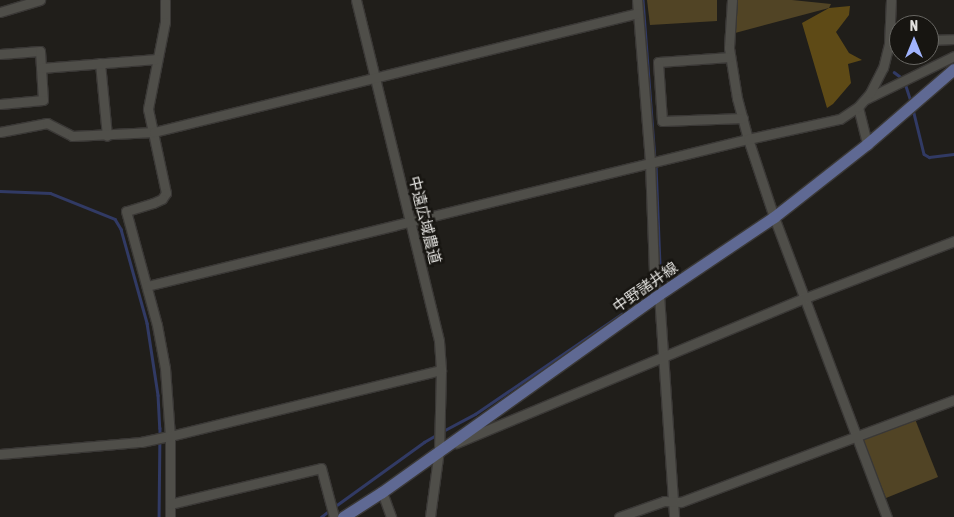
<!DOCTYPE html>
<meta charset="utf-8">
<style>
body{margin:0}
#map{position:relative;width:954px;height:517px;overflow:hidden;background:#201e1a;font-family:"Asap Condensed","Noto Sans JP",sans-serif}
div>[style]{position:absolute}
.green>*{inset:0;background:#514425}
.forest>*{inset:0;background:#5e4a16}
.stream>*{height:2.5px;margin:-1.25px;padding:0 1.25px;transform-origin:1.25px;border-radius:1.25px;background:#313a64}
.roads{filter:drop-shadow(1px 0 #3a3836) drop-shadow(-1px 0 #3a3836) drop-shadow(0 1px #3a3836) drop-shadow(0 -1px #3a3836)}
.minor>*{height:9px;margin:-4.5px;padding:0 4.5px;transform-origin:4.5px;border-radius:4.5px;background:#4f4e49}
.major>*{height:11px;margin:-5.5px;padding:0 5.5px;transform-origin:5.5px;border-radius:5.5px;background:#5f6993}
span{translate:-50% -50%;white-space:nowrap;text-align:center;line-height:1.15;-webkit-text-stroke:5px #171511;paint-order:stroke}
.street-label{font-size:15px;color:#e2e1de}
.north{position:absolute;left:889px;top:15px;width:50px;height:50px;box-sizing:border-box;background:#171511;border:1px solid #686763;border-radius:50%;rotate:0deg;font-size:14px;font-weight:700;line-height:20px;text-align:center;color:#e2e1de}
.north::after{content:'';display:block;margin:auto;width:18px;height:22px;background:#a0b3fd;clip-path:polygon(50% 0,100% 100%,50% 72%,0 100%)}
</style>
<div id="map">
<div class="green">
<i style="clip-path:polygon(647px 0,717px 0,717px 21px,650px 25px)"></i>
<i style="clip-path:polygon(738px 0,792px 0,831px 4px,829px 8px,735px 33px)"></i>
<i style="clip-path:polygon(915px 419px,938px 477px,886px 498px,862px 438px)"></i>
</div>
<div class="forest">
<i style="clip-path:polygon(850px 6px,849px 15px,836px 32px,849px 53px,862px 60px,848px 64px,851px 83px,833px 104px,827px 108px,802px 23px,829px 8px)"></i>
</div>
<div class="stream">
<i style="left:643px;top:0;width:159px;rotate:85.7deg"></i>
<i style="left:894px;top:72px;width:10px;rotate:37deg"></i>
<i style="left:905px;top:83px;width:19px;rotate:72deg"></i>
<i style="left:913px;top:109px;width:46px;rotate:76.3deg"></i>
<i style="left:924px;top:154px;width:6px;rotate:31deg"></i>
<i style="left:929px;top:157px;width:25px;rotate:-7deg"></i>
<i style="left:656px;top:165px;width:122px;rotate:87.7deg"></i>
<i style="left:661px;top:287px;width:2px;rotate:153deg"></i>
<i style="left:0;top:191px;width:50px;rotate:2.3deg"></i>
<i style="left:50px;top:193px;width:70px;rotate:21.8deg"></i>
<i style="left:115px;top:219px;width:12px;rotate:59deg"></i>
<i style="left:121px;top:229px;width:98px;rotate:74.5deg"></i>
<i style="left:147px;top:323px;width:73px;rotate:81.3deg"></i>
<i style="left:158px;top:395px;width:33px;rotate:87deg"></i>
<i style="left:160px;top:428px;width:89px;rotate:90.6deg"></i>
<i style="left:443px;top:431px;width:36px;rotate:-28deg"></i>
<i style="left:475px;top:414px;width:183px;rotate:-34.3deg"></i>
<i style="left:334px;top:507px;width:111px;rotate:-35.8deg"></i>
<i style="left:424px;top:442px;width:16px;rotate:-30deg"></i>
<i style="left:321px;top:517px;width:11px;rotate:-38deg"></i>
</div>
<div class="roads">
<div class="minor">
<i style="left:165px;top:0;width:22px;rotate:90deg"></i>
<i style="left:165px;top:22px;width:89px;rotate:101.1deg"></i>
<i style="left:148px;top:109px;width:86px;rotate:77.9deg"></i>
<i style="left:166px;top:193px;width:7px;rotate:124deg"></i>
<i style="left:162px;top:199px;width:10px;rotate:156deg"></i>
<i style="left:153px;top:203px;width:28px;rotate:163deg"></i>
<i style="left:126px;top:211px;width:118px;rotate:74.8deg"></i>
<i style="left:157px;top:325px;width:44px;rotate:79.5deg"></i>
<i style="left:165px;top:368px;width:68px;rotate:85.8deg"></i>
<i style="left:170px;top:436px;width:81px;rotate:90deg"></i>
<i style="left:356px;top:0;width:351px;rotate:76.3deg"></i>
<i style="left:439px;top:341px;width:29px;rotate:86deg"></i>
<i style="left:441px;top:370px;width:80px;rotate:91.4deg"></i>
<i style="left:439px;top:450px;width:68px;rotate:97.7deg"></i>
<i style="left:637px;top:0;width:164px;rotate:85.4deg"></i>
<i style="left:650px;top:163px;width:134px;rotate:87.9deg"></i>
<i style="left:732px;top:0;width:48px;rotate:93.6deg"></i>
<i style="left:729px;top:48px;width:51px;rotate:80.9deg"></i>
<i style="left:737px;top:98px;width:42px;rotate:75deg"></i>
<i style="left:748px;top:139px;width:82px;rotate:71.6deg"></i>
<i style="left:774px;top:217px;width:321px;rotate:69.4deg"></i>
<i style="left:0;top:12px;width:42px;rotate:-16.7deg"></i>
<i style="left:929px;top:40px;width:25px;rotate:-2deg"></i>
<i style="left:0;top:54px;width:40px;rotate:-4.3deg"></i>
<i style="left:40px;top:51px;width:49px;rotate:86.5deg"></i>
<i style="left:43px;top:100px;width:43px;rotate:174.7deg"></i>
<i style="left:730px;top:57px;width:72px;rotate:176deg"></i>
<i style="left:658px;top:62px;width:59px;rotate:86.1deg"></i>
<i style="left:662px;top:121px;width:81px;rotate:-2.1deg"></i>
<i style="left:100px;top:63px;width:73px;rotate:84.5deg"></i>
<i style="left:41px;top:68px;width:116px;rotate:-4.4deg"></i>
<i style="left:866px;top:99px;width:98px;rotate:-26deg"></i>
<i style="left:858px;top:107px;width:38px;rotate:76deg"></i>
<i style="left:0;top:132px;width:48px;rotate:-10.8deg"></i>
<i style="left:47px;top:123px;width:28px;rotate:27deg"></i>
<i style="left:72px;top:136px;width:82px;rotate:-2.8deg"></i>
<i style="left:154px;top:132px;width:498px;rotate:-13.8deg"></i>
<i style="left:147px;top:286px;width:619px;rotate:-13.74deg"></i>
<i style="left:748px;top:139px;width:94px;rotate:-12.3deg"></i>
<i style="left:840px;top:119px;width:22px;rotate:-34deg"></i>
<i style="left:858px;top:107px;width:18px;rotate:-49deg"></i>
<i style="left:870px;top:93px;width:28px;rotate:-63deg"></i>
<i style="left:883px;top:68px;width:25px;rotate:-76deg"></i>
<i style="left:889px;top:44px;width:44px;rotate:-87.4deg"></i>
<i style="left:659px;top:295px;width:223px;rotate:86.1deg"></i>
<i style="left:456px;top:443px;width:378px;rotate:-22.6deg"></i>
<i style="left:805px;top:298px;width:160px;rotate:-20.9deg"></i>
<i style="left:0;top:454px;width:142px;rotate:-4.9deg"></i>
<i style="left:141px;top:442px;width:30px;rotate:-12deg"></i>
<i style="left:170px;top:436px;width:279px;rotate:-13.7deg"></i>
<i style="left:382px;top:492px;width:27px;rotate:70deg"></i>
<i style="left:170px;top:504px;width:155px;rotate:-13.4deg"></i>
<i style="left:321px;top:468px;width:51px;rotate:75.1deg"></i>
<i style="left:619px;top:517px;width:48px;rotate:-19.6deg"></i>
<i style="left:664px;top:501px;width:17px;rotate:3deg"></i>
<i style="left:681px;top:502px;width:291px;rotate:-20.5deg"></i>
</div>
<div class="major">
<i style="left:343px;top:517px;width:46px;rotate:-32.7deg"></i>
<i style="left:382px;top:492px;width:335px;rotate:-35.5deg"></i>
<i style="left:655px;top:297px;width:143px;rotate:-33.9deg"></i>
<i style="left:774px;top:217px;width:118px;rotate:-38.1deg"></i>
<i style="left:867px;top:144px;width:115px;rotate:-40.8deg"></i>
</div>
</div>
<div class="street-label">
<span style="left:425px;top:220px;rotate:76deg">中遠広域農道</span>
<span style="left:645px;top:287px;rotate:-35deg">中野諸井線</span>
</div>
<div class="north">N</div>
</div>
